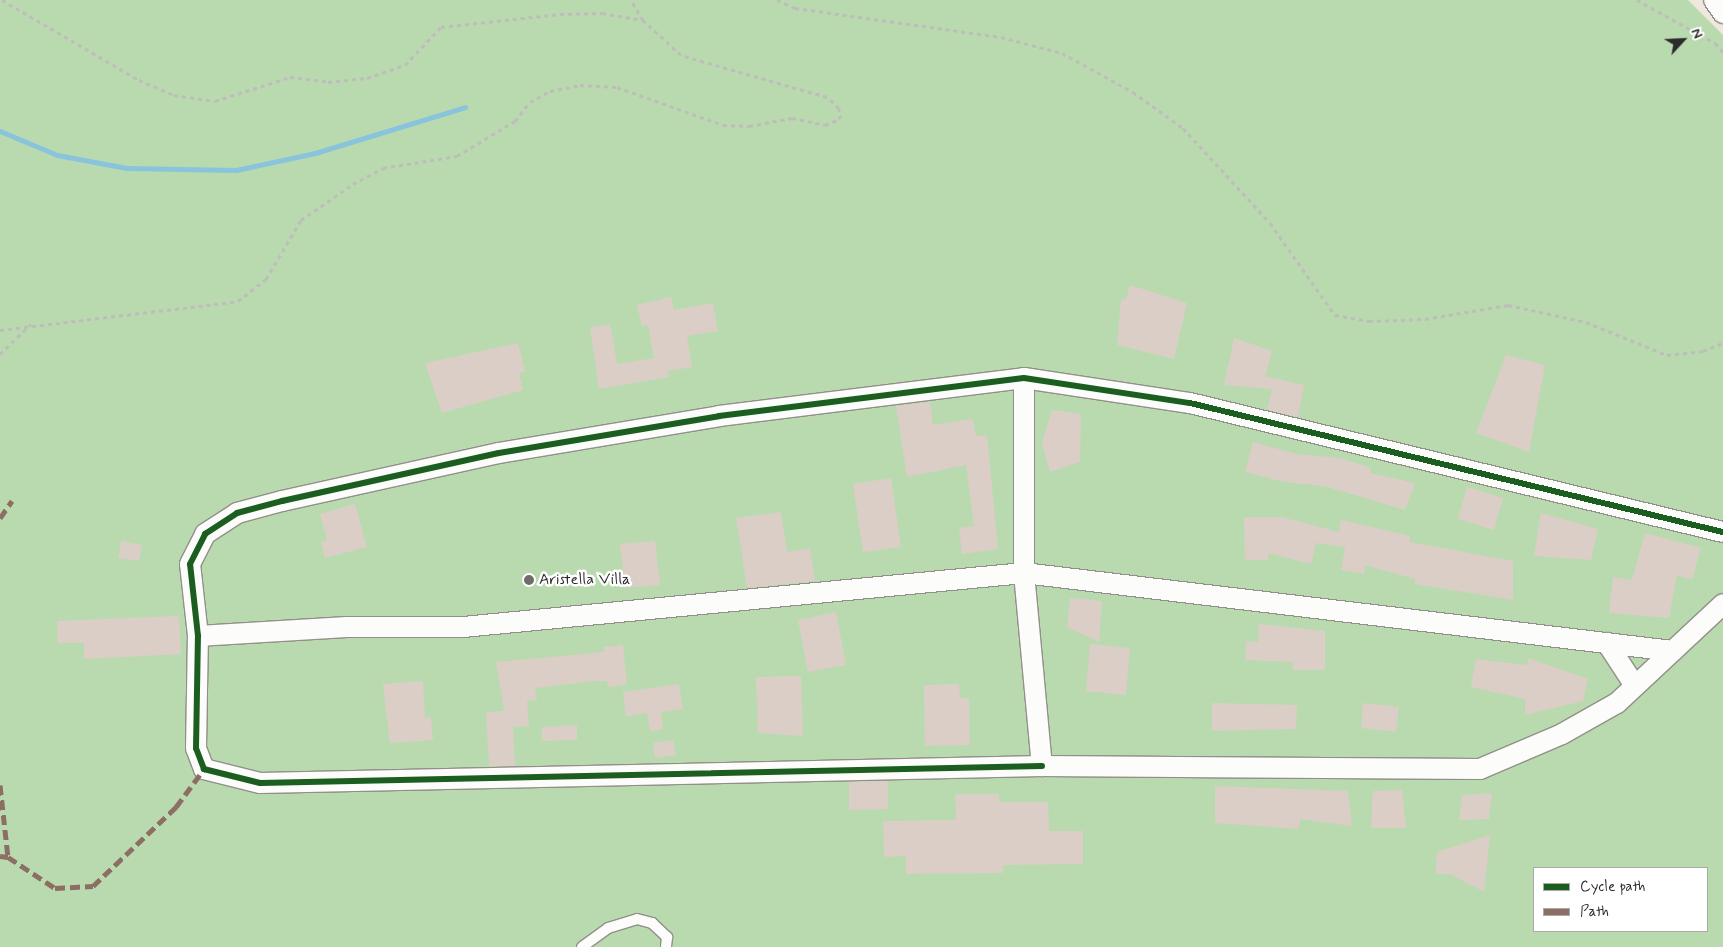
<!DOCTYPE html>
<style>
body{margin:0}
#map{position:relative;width:1723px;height:947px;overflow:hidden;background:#eee8dd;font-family:Mynerve,sans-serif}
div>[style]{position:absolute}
.green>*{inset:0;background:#b9daae}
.stream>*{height:5px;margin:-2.5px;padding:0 2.5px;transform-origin:2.5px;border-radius:2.5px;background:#8ac4dc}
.building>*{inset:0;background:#dbcec7}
.path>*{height:3px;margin-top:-1.5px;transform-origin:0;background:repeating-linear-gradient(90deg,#bebdbb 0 4px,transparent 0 8px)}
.roads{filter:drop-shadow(1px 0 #928f8a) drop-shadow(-1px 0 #928f8a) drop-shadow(0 1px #928f8a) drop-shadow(0 -1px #928f8a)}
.lane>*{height:10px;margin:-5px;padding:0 5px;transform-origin:5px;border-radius:5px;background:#fcfcfa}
.street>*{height:20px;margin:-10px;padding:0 10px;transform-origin:10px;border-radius:10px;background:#fcfcfa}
.quiet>*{height:5px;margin-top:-2.5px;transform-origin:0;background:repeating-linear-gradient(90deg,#8d6e63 0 10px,transparent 0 15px)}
.cycleway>*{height:6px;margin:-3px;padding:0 3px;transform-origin:3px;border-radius:3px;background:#1b5e20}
.dots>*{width:14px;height:14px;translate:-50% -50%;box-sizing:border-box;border:2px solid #fff;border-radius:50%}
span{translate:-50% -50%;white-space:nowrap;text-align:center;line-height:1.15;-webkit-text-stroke:5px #fff;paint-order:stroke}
.poi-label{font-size:16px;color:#2b2b2b}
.left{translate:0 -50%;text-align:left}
.legend{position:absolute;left:1533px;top:867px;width:175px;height:65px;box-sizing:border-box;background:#fff;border:1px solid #aaa;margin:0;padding:6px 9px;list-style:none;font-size:15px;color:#2b2b2b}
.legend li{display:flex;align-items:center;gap:10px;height:25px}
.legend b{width:25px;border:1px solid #aaa}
.north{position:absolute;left:1658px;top:15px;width:50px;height:50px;-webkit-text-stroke:4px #fff;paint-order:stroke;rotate:65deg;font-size:14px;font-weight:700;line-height:20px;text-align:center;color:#2b2b2b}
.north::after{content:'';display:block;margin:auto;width:18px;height:22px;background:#2b2b2b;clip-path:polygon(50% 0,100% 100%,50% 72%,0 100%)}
</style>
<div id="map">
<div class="green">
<i style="clip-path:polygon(evenodd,0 0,1688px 0,1723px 35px,1723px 947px,0 947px,0 0,1534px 868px,1707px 868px,1707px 931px,1534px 931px,1534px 868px)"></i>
</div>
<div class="stream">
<i style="left:0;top:131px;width:62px;rotate:22.8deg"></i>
<i style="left:57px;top:155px;width:71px;rotate:10.5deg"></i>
<i style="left:127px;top:168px;width:109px;rotate:1.1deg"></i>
<i style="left:236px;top:170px;width:81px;rotate:-12.1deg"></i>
<i style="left:315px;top:153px;width:157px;rotate:-17deg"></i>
</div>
<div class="building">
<i style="clip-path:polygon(1130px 285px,1187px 303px,1174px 359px,1117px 345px,1121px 300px,1126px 299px)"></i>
<i style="clip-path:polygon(671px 297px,674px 310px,713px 303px,718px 331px,687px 336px,692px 367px,668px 371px,669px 377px,599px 389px,590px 327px,610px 324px,617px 364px,654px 358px,648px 325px,642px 326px,637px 305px)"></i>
<i style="clip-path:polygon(1234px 338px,1272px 351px,1265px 376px,1304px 385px,1298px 417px,1267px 410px,1272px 389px,1224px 385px)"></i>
<i style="clip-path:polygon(518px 343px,525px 372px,519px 373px,523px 390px,442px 413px,425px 363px)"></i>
<i style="clip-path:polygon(1506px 355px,1545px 365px,1529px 452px,1476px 433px)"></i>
<i style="clip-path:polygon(930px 402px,933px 425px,973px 419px,976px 436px,987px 435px,998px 549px,962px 554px,959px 528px,974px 526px,966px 465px,907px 477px,896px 406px)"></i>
<i style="clip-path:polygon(1052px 410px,1081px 414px,1080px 462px,1050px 472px,1042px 443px)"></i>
<i style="clip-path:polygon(1253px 442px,1297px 454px,1340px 458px,1371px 468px,1370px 473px,1415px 483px,1405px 510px,1324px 486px,1284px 482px,1245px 472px)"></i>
<i style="clip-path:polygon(891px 478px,901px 547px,863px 552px,853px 484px)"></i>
<i style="clip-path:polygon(1467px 487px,1503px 498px,1494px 530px,1458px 519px)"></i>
<i style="clip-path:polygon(355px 504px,367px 547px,325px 558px,321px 542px,327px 540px,320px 514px)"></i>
<i style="clip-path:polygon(781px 512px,787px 552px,810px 548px,815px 581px,747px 588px,736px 518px)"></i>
<i style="clip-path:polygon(1541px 513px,1598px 529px,1591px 560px,1534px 556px)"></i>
<i style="clip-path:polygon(1244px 517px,1282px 517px,1339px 532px,1341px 520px,1410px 536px,1410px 542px,1513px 561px,1513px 600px,1415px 584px,1415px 579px,1365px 565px,1364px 574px,1341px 570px,1345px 547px,1316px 543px,1311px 564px,1268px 553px,1268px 560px,1245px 560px)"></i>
<i style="clip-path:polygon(1645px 533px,1701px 548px,1692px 580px,1677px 575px,1669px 618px,1609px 613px,1613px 577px,1632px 580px)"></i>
<i style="clip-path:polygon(121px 541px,142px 545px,139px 561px,118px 558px)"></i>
<i style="clip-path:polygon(655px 541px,660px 585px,625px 588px,620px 544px)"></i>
<i style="clip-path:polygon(1070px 598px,1102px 601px,1099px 642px,1067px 627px)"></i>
<i style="clip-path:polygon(836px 612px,846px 665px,808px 672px,798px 620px)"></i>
<i style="clip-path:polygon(179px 616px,181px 654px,84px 659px,84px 643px,58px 643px,57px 621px)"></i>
<i style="clip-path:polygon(1259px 624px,1325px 631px,1325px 670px,1293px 670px,1293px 662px,1245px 660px,1246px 641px,1258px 642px)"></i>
<i style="clip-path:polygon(1090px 644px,1130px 648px,1126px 695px,1086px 691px)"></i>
<i style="clip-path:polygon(623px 645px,627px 684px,608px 687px,607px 681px,593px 681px,535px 688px,537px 700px,527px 701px,529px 726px,513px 727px,515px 766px,489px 766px,486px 712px,504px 711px,496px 662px,604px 652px,603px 647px)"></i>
<i style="clip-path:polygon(1528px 658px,1588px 679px,1583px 701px,1525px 715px,1525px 699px,1471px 687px,1476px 659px,1527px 665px)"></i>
<i style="clip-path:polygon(801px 676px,803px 736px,758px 733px,756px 677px)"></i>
<i style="clip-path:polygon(423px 681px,425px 718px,431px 717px,433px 740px,390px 743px,383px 684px)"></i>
<i style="clip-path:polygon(679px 684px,683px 709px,661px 712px,663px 729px,650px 731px,647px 713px,626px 717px,623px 692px)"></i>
<i style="clip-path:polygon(959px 684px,960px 698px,969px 698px,970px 745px,925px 746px,924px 685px)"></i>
<i style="clip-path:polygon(1212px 703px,1297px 705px,1296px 729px,1212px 731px)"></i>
<i style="clip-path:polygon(1363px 703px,1399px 707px,1396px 732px,1361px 728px)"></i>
<i style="clip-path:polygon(577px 725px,577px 740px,542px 741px,542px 727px)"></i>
<i style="clip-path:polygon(673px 740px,676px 755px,655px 758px,653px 743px)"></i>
<i style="clip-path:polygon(888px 781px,888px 809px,849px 810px,849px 782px)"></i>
<i style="clip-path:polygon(1215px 786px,1348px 791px,1352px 826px,1300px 819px,1299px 829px,1215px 823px)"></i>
<i style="clip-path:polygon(1402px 790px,1406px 828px,1371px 828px,1373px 791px)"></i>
<i style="clip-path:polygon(1492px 793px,1489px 819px,1459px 820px,1462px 795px)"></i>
<i style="clip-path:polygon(955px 794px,999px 794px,999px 802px,1048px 802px,1049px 831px,1083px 831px,1083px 864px,1003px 865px,1003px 873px,906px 874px,906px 856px,884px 857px,883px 821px,956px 820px)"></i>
<i style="clip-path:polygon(1490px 835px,1484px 892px,1450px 874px,1436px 874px,1437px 852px)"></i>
</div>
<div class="path">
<i style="left:2px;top:0;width:159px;rotate:30.3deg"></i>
<i style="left:139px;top:80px;width:38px;rotate:23deg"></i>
<i style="left:174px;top:95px;width:41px;rotate:8.3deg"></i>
<i style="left:215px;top:101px;width:79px;rotate:-17.7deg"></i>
<i style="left:290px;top:77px;width:38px;rotate:7deg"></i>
<i style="left:328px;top:82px;width:39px;rotate:-6deg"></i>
<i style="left:367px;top:78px;width:40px;rotate:-18.9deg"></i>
<i style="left:405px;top:65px;width:52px;rotate:-46.5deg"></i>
<i style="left:441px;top:27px;width:120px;rotate:-6.2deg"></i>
<i style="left:560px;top:14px;width:42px;rotate:-1.4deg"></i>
<i style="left:602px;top:13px;width:41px;rotate:9.9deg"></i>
<i style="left:777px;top:0;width:20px;rotate:24deg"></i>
<i style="left:795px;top:8px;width:208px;rotate:8deg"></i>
<i style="left:1001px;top:37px;width:63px;rotate:14.7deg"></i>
<i style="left:1062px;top:53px;width:81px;rotate:28.8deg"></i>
<i style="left:1133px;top:92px;width:62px;rotate:35.8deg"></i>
<i style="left:1183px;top:128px;width:129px;rotate:47.5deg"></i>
<i style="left:1270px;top:223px;width:113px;rotate:54.8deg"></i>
<i style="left:1335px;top:315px;width:35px;rotate:10deg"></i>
<i style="left:1369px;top:321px;width:56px;rotate:-2deg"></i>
<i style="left:1425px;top:319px;width:84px;rotate:-9.6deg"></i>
<i style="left:1508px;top:305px;width:80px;rotate:12.3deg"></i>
<i style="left:1586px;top:322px;width:87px;rotate:22.2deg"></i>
<i style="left:1667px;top:355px;width:36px;rotate:-6deg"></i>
<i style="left:1703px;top:351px;width:22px;rotate:-22deg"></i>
<i style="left:1637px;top:0;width:89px;rotate:28.9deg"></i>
<i style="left:1715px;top:43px;width:12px;rotate:48deg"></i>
<i style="left:0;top:330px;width:240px;rotate:-6.9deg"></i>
<i style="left:238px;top:301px;width:36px;rotate:-38deg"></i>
<i style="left:266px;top:279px;width:69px;rotate:-59.3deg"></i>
<i style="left:301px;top:220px;width:63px;rotate:-34.7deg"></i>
<i style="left:353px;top:184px;width:34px;rotate:-28deg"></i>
<i style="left:383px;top:168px;width:75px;rotate:-9.2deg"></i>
<i style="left:457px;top:156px;width:68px;rotate:-31.1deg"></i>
<i style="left:515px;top:121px;width:24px;rotate:-52deg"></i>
<i style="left:530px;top:102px;width:23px;rotate:-29deg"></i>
<i style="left:550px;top:91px;width:31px;rotate:-11deg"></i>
<i style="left:580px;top:85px;width:37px;rotate:3deg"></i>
<i style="left:617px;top:87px;width:113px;rotate:19.7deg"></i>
<i style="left:723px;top:125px;width:26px;rotate:2deg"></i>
<i style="left:749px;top:126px;width:44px;rotate:-10.5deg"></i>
<i style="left:792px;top:118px;width:34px;rotate:12deg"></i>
<i style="left:825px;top:125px;width:16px;rotate:-22deg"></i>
<i style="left:840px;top:119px;width:11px;rotate:-95deg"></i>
<i style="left:839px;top:108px;width:16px;rotate:-137deg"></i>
<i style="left:827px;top:97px;width:152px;rotate:-164deg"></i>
<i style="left:681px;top:55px;width:52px;rotate:-137.4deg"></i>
<i style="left:643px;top:20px;width:23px;rotate:-121deg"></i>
<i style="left:0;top:354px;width:43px;rotate:-44.1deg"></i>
</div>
<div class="roads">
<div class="lane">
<i style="left:582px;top:947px;width:32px;rotate:-36deg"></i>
<i style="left:608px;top:928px;width:30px;rotate:-17deg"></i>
<i style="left:637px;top:919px;width:16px;rotate:15deg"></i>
<i style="left:652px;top:923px;width:21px;rotate:43deg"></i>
<i style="left:667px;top:937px;width:10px;rotate:96deg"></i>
</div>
<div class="street">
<i style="left:1714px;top:0;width:16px;rotate:55deg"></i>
<i style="left:1024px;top:378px;width:195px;rotate:90deg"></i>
<i style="left:1024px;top:573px;width:194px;rotate:84.7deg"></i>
<i style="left:1042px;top:766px;width:438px;rotate:0.4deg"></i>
<i style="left:1480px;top:769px;width:89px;rotate:-23.1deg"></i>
<i style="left:1562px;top:734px;width:63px;rotate:-29.4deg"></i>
<i style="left:1617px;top:703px;width:145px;rotate:-43deg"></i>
<i style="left:198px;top:636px;width:149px;rotate:-3.5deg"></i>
<i style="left:347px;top:627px;width:116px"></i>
<i style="left:463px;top:627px;width:564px;rotate:-5.5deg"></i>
<i style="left:1024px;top:573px;width:653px;rotate:6.86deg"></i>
<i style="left:1607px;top:643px;width:51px;rotate:56.9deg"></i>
<i style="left:1042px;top:766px;width:782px;rotate:178.75deg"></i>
<i style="left:260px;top:783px;width:58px;rotate:-166deg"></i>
<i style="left:204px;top:769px;width:22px;rotate:-111deg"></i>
<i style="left:196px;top:748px;width:112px;rotate:-89deg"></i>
<i style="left:198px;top:636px;width:72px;rotate:-96.3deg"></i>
<i style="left:190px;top:564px;width:34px;rotate:-63deg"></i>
<i style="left:205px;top:534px;width:38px;rotate:-33deg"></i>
<i style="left:237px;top:513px;width:47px;rotate:-14.9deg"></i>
<i style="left:282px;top:501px;width:222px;rotate:-12.5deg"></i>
<i style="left:499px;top:453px;width:223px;rotate:-9.5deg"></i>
<i style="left:719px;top:416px;width:307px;rotate:-7.1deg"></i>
<i style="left:1024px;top:378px;width:168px;rotate:8.6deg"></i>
<i style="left:1190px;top:403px;width:548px;rotate:13.61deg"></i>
</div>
</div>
<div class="quiet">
<i style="left:0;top:518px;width:21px;rotate:-55deg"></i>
<i style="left:0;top:785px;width:72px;rotate:83.7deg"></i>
<i style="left:0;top:856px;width:8px;rotate:7deg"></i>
<i style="left:8px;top:857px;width:56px;rotate:33.4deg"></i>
<i style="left:55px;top:888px;width:38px;rotate:-3deg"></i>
<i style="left:93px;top:886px;width:115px;rotate:-43.6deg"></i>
<i style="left:176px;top:807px;width:47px;rotate:-53.6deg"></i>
</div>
<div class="cycleway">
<i style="left:1042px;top:766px;width:782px;rotate:178.75deg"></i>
<i style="left:260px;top:783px;width:58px;rotate:-166deg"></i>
<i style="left:204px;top:769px;width:22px;rotate:-111deg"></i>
<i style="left:196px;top:748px;width:112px;rotate:-89deg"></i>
<i style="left:198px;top:636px;width:72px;rotate:-96.3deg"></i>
<i style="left:190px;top:564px;width:34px;rotate:-63deg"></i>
<i style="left:205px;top:534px;width:38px;rotate:-33deg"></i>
<i style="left:237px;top:513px;width:47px;rotate:-14.9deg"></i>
<i style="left:282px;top:501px;width:222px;rotate:-12.5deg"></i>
<i style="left:499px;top:453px;width:223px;rotate:-9.5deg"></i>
<i style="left:719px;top:416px;width:307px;rotate:-7.1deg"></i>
<i style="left:1024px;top:378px;width:168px;rotate:8.6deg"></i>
<i style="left:1190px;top:403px;width:548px;rotate:13.61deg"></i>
</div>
<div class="dots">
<i style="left:529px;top:580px;background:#6f6d69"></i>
</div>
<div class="poi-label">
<span class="left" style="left:539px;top:580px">Aristella Villa</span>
</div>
<ul class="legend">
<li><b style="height:6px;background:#1b5e20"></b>Cycle path</li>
<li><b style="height:6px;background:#8d6e63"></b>Path</li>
</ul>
<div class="north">N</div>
</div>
